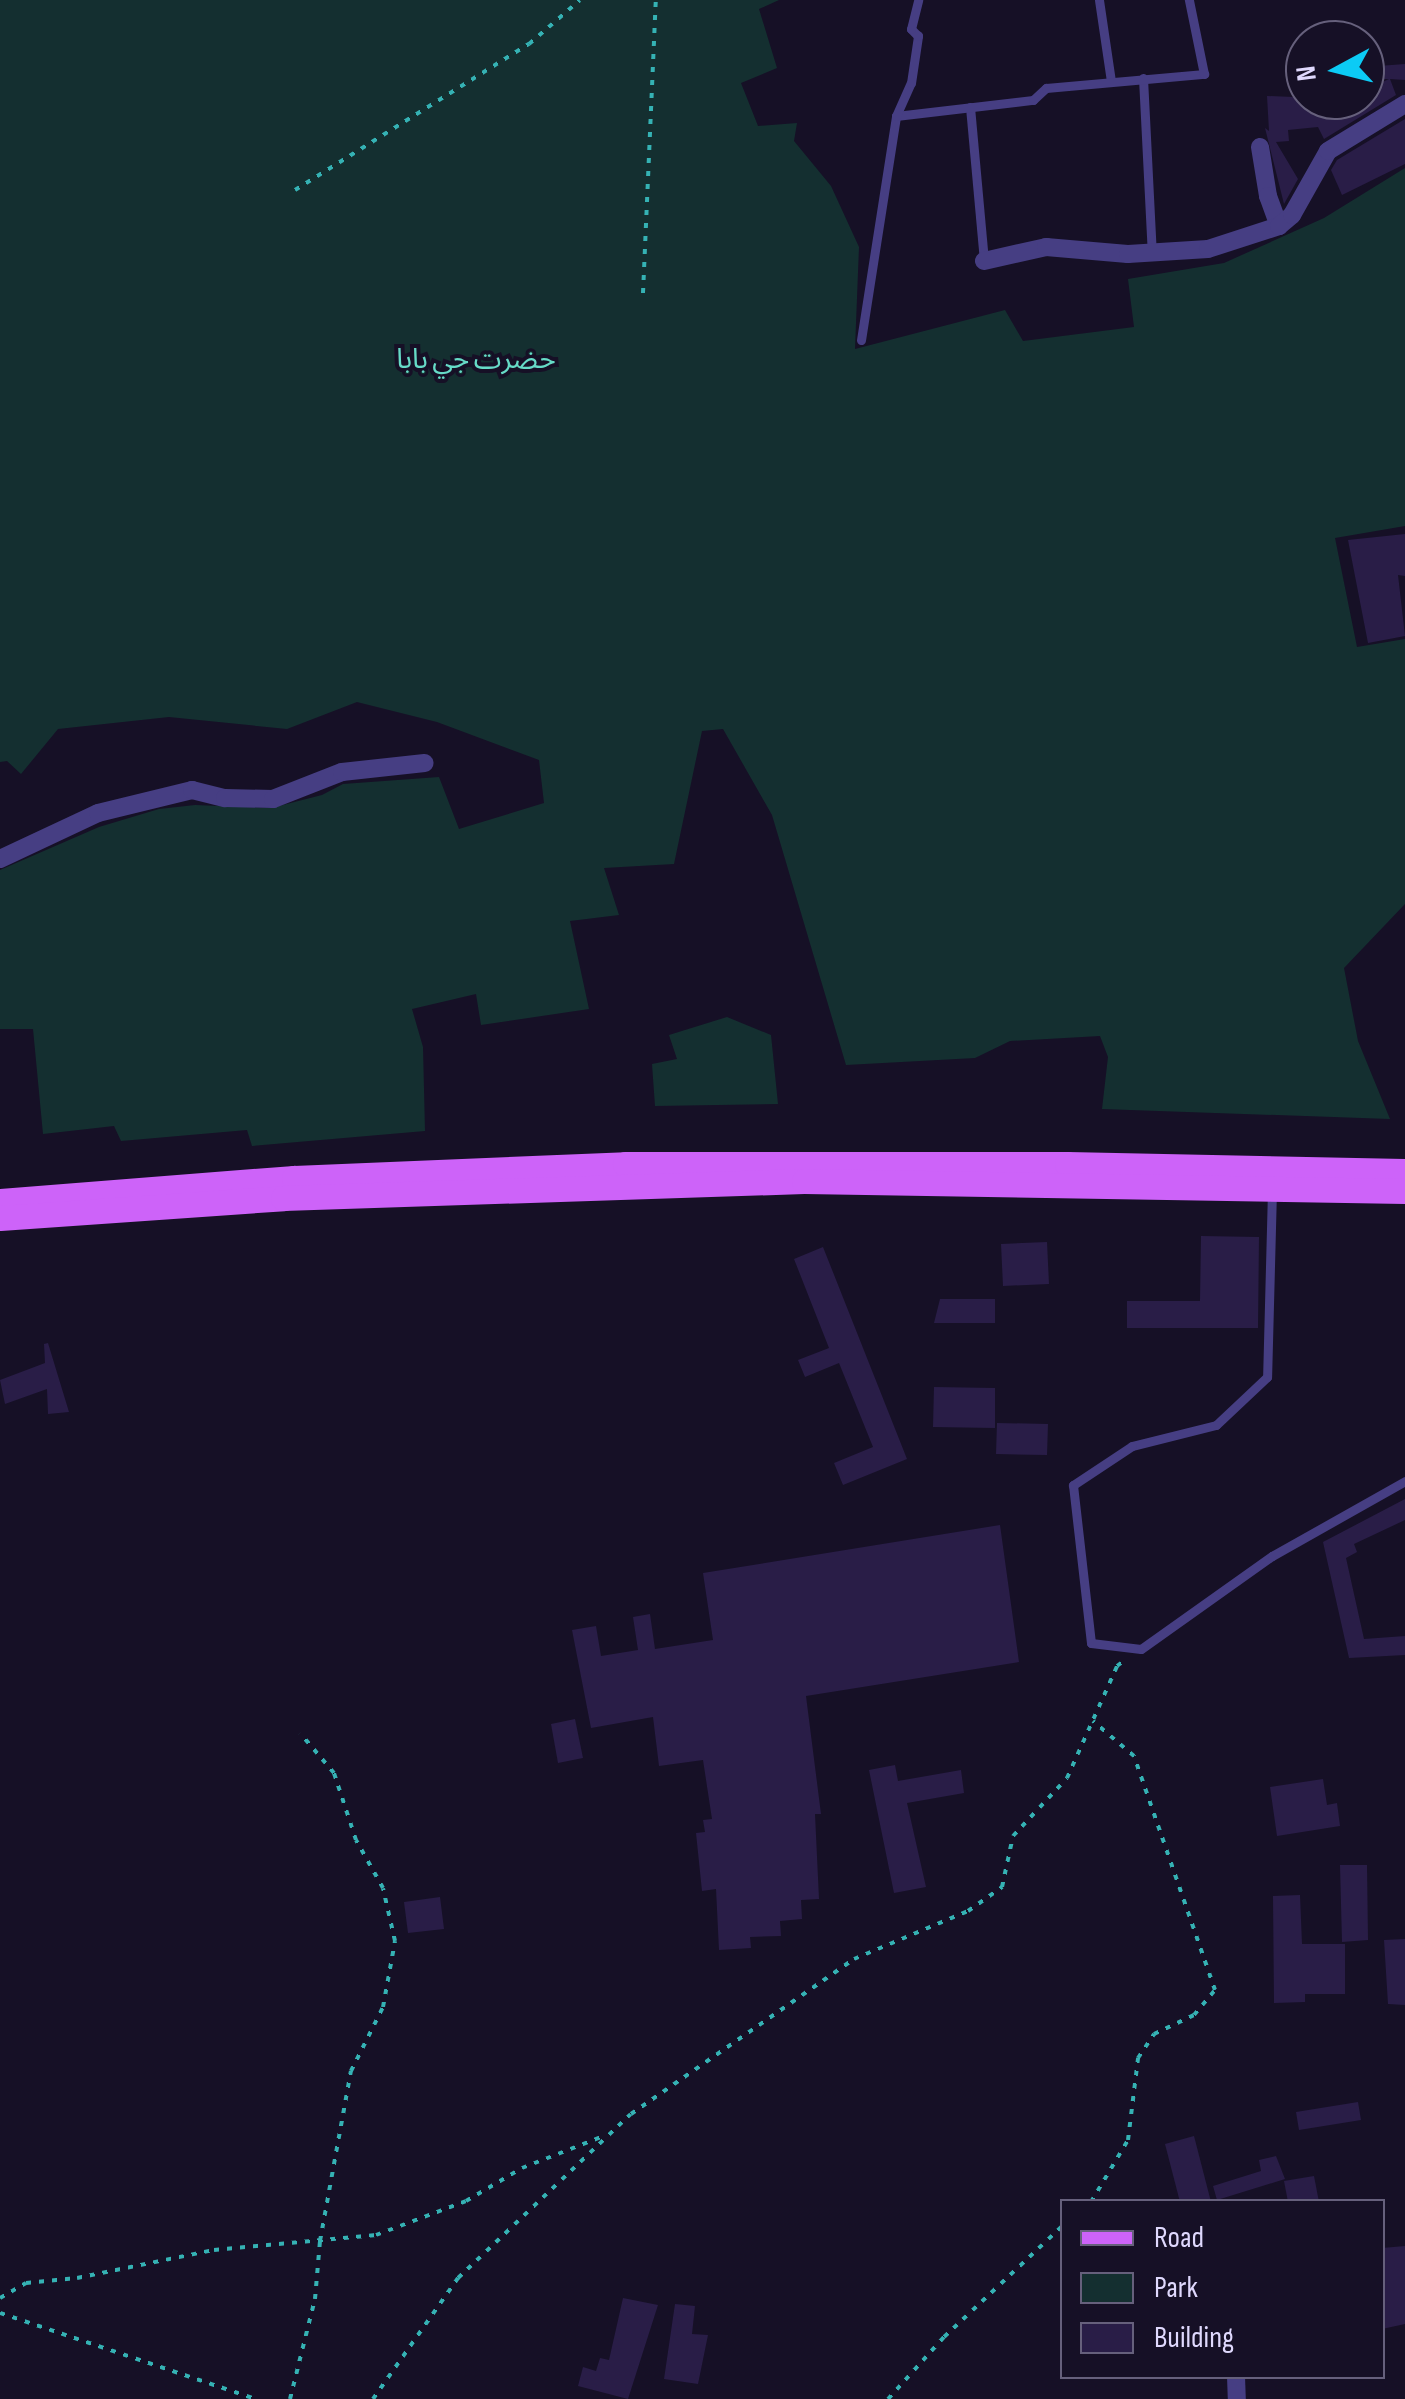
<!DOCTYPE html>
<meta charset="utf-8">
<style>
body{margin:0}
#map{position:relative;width:1405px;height:2399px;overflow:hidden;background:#161026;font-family:"Sofia Sans Condensed","Noto Sans Arabic",sans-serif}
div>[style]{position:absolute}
.green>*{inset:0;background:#142f30}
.building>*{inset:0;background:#291d47}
.path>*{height:4px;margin-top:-2px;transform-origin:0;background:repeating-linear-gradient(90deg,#35b2b4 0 5px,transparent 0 13px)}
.service>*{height:9px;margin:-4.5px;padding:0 4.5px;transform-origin:4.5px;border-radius:4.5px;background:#463e83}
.minor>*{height:18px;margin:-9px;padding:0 9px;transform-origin:9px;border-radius:9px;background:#463e83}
.primary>*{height:25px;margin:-12.5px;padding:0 12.5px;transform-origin:12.5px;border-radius:12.5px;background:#cd63f9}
span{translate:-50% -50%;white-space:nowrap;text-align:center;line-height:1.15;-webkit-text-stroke:8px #161026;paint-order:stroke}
.park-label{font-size:28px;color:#66dbc7}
.legend{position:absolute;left:1060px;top:2199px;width:325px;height:180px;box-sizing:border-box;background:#161026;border:2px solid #66607c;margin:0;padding:12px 18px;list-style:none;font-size:30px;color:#dfd8fd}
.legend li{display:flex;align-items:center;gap:20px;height:50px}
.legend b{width:50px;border:2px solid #66607c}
.north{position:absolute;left:1285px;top:20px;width:100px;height:100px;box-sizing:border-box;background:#161026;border:2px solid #66607c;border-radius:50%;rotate:263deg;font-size:28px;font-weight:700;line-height:40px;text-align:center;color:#dfd8fd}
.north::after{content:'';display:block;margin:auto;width:35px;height:45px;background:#0ccbf5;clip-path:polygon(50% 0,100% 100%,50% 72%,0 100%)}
</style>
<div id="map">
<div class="green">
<i style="clip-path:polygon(0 0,779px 0,759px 9px,777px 68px,741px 83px,758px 126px,797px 123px,794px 141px,831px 186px,859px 247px,855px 349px,1005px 310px,1023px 341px,1134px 327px,1128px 279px,1224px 263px,1324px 218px,1405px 168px,1405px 526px,1335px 538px,1357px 647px,1405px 639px,1405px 904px,1344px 968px,1358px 1041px,1390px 1119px,1102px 1109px,1108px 1057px,1100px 1036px,1010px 1041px,975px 1058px,846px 1065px,772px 815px,723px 729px,702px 731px,674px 864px,604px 868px,619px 915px,570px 921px,589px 1009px,481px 1025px,476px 994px,412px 1009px,423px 1047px,425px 1131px,252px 1146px,247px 1130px,121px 1141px,114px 1126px,43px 1134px,33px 1029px,0 1029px,0 870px,99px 827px,159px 809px,195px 805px,271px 808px,322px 795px,343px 784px,439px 777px,459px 829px,544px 803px,539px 760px,437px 722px,357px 702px,287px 729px,169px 717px,58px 729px,21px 774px,7px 761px,0 762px)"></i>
<i style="clip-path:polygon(727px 1017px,771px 1035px,778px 1104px,655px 1106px,652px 1064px,677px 1059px,669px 1035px)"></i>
</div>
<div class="building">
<i style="clip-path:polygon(1405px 64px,1405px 80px,1390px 79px,1396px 95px,1324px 139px,1318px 127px,1288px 130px,1289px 141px,1276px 142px,1298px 179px,1284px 204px,1265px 128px,1269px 131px,1267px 96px,1365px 100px,1365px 90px,1389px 79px,1365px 79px,1365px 67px)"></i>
<i style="clip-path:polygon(1405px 119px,1405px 164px,1342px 195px,1331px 170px,1337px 160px)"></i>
<i style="clip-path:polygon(1405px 534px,1405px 576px,1398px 575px,1405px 636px,1368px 643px,1348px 540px)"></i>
<i style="clip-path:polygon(1201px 1236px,1259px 1237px,1258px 1328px,1127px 1328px,1127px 1301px,1200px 1301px)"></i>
<i style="clip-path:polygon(1047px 1242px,1049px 1284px,1003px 1286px,1001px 1244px)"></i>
<i style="clip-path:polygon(823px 1247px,907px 1459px,843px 1485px,834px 1463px,873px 1447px,839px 1363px,805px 1377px,798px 1360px,829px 1348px,794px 1259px)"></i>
<i style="clip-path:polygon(940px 1299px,995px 1299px,995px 1323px,934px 1323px)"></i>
<i style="clip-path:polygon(48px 1343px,69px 1412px,48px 1414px,47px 1389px,5px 1404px,0 1380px,45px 1363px,44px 1344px)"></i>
<i style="clip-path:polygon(934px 1387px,995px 1388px,995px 1428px,933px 1427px)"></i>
<i style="clip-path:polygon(997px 1423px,1048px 1424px,1047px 1455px,996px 1454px)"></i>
<i style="clip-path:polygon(1405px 1499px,1405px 1520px,1354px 1544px,1357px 1552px,1346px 1558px,1364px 1639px,1405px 1636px,1405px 1655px,1349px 1658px,1323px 1542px)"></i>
<i style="clip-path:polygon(1000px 1525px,1019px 1662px,806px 1696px,821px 1814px,815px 1814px,819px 1899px,801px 1900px,802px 1919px,780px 1921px,781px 1936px,750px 1937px,751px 1948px,719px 1950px,716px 1889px,702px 1891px,696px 1833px,705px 1832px,703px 1820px,712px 1819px,703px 1760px,659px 1766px,653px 1717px,591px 1728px,572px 1630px,596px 1626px,601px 1656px,638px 1650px,633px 1617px,650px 1614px,655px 1649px,713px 1640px,703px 1573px)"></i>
<i style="clip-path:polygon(575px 1719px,583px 1758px,558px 1763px,551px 1724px)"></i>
<i style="clip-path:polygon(895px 1765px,898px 1781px,961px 1770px,964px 1793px,907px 1803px,926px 1887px,894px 1893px,869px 1770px)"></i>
<i style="clip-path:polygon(1323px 1779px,1327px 1805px,1337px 1803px,1340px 1826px,1277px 1836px,1270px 1787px)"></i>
<i style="clip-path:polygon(1340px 1865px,1367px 1865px,1368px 1940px,1342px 1942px)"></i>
<i style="clip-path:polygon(1300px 1895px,1302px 1944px,1345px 1944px,1345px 1994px,1305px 1994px,1305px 2002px,1274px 2003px,1273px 1896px)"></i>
<i style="clip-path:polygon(440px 1897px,444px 1929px,408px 1933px,404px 1902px)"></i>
<i style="clip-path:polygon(1405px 1939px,1405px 2005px,1388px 2004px,1384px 1940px)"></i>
<i style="clip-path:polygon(1358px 2102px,1361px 2120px,1299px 2130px,1296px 2112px)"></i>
<i style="clip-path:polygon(1194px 2136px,1211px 2202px,1180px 2202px,1165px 2144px)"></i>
<i style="clip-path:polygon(1276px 2156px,1285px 2179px,1217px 2200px,1213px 2186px,1261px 2171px,1259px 2160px)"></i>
<i style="clip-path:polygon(1314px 2176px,1319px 2202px,1288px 2202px,1284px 2181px)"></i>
<i style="clip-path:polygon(1405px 2246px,1405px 2324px,1382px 2329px,1382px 2248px)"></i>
<i style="clip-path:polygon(623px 2298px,658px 2305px,628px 2399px,578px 2386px,583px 2367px,596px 2371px,600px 2358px,609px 2360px)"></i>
<i style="clip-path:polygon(675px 2304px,695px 2306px,692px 2334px,708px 2335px,698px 2384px,664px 2379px)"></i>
</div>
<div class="path">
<i style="left:295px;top:190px;width:276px;rotate:-32deg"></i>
<i style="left:529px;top:44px;width:67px;rotate:-40.8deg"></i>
<i style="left:643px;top:293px;width:293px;rotate:-87.5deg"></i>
<i style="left:1091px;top:2202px;width:72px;rotate:-59.2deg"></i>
<i style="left:1128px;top:2140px;width:83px;rotate:-83deg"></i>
<i style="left:1138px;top:2058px;width:29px;rotate:-56deg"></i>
<i style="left:1154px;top:2034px;width:44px;rotate:-25.4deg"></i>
<i style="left:1194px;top:2015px;width:33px;rotate:-50deg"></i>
<i style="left:1215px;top:1990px;width:248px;rotate:-109.1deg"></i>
<i style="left:1134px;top:1756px;width:54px;rotate:-139.5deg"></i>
<i style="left:0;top:2298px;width:30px;rotate:-30deg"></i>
<i style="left:26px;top:2283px;width:51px;rotate:-5.6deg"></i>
<i style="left:77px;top:2278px;width:140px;rotate:-11.6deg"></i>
<i style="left:214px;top:2250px;width:163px;rotate:-5.3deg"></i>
<i style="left:376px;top:2235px;width:96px;rotate:-20.7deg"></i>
<i style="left:466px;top:2201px;width:65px;rotate:-30.5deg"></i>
<i style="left:522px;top:2168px;width:90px;rotate:-21.4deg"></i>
<i style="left:0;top:2313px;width:270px;rotate:18.6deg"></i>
<i style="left:290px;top:2399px;width:103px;rotate:-76deg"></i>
<i style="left:315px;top:2299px;width:58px;rotate:-85.1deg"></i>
<i style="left:320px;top:2241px;width:173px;rotate:-79.7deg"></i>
<i style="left:351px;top:2071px;width:72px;rotate:-63.4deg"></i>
<i style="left:383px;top:2007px;width:67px;rotate:-79.7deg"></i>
<i style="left:395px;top:1941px;width:54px;rotate:-102.8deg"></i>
<i style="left:383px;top:1888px;width:55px;rotate:-119.4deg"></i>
<i style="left:356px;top:1840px;width:71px;rotate:-108.2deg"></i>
<i style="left:334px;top:1773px;width:52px;rotate:-130.4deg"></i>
<i style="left:373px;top:2399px;width:148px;rotate:-54.9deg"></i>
<i style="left:458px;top:2278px;width:238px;rotate:-43.5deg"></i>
<i style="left:631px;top:2114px;width:272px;rotate:-34.8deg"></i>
<i style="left:854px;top:1959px;width:124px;rotate:-22.8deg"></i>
<i style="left:968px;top:1911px;width:42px;rotate:-35.2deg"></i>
<i style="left:1002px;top:1887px;width:52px;rotate:-77.8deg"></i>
<i style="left:1013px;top:1836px;width:79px;rotate:-47deg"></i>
<i style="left:1067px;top:1778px;width:123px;rotate:-65.9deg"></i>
<i style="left:1117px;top:1666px;width:10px;rotate:-37deg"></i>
<i style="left:888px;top:2399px;width:84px;rotate:-47.9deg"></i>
<i style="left:944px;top:2337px;width:162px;rotate:-43.2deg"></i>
</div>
<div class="service">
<i style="left:1099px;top:0;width:82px;rotate:81.6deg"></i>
<i style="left:1143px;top:78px;width:175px;rotate:87.1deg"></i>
<i style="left:970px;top:107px;width:155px;rotate:84.8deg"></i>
<i style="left:896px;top:116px;width:138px;rotate:-6.7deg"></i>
<i style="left:1033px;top:100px;width:18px;rotate:-43deg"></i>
<i style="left:1046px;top:88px;width:159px;rotate:-5.1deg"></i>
<i style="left:1204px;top:74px;width:76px;rotate:-101.5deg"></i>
<i style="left:861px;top:340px;width:227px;rotate:-81.1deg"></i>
<i style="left:896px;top:116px;width:36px;rotate:-66deg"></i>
<i style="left:911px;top:83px;width:48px;rotate:-81.5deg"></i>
<i style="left:918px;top:36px;width:10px;rotate:-135deg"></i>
<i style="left:911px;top:29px;width:30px;rotate:-76deg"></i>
<i style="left:1272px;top:1190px;width:187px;rotate:91.5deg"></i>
<i style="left:1267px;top:1377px;width:70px;rotate:136.7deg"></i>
<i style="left:1216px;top:1425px;width:87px;rotate:166deg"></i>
<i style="left:1132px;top:1446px;width:71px;rotate:146.5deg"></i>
<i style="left:1073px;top:1485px;width:159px;rotate:83.5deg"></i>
<i style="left:1091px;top:1643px;width:50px;rotate:6.8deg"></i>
<i style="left:1141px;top:1649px;width:161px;rotate:-35.4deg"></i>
<i style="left:1272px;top:1556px;width:153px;rotate:-29.4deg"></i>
</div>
<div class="minor">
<i style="left:1260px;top:147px;width:50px;rotate:80.7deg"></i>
<i style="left:1268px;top:196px;width:32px;rotate:70deg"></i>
<i style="left:984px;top:261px;width:64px;rotate:-12.7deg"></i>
<i style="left:1046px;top:247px;width:82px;rotate:4.9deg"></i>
<i style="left:1128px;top:254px;width:80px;rotate:-3.6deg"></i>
<i style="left:1208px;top:249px;width:75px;rotate:-17.9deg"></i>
<i style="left:1279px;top:226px;width:17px;rotate:-40deg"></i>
<i style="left:1292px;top:215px;width:73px;rotate:-60.6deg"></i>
<i style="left:1328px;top:151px;width:90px;rotate:-31.4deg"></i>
<i style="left:0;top:859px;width:108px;rotate:-25.1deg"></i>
<i style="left:98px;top:813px;width:97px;rotate:-13.7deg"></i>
<i style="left:192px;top:790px;width:34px;rotate:14deg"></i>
<i style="left:225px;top:798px;width:48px;rotate:1.2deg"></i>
<i style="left:273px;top:799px;width:74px;rotate:-21.4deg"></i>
<i style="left:342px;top:772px;width:83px;rotate:-6.2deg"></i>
<i style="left:1236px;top:2376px;width:23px;rotate:88deg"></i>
</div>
<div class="primary">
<i style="left:0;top:1201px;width:295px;rotate:-4.5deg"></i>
<i style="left:294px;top:1178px;width:331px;rotate:-2.4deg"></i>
<i style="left:625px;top:1164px;width:442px"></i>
<i style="left:1067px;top:1164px;width:338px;rotate:1.2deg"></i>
<i style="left:0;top:1218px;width:284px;rotate:-4deg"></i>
<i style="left:283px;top:1198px;width:521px;rotate:-1.87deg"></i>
<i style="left:804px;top:1181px;width:601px;rotate:0.95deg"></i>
</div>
<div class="park-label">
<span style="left:476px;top:360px">حضرت جي بابا</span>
</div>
<ul class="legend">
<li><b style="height:12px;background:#cd63f9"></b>Road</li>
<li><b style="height:28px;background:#142f30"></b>Park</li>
<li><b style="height:28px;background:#291d47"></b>Building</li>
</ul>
<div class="north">N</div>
</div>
